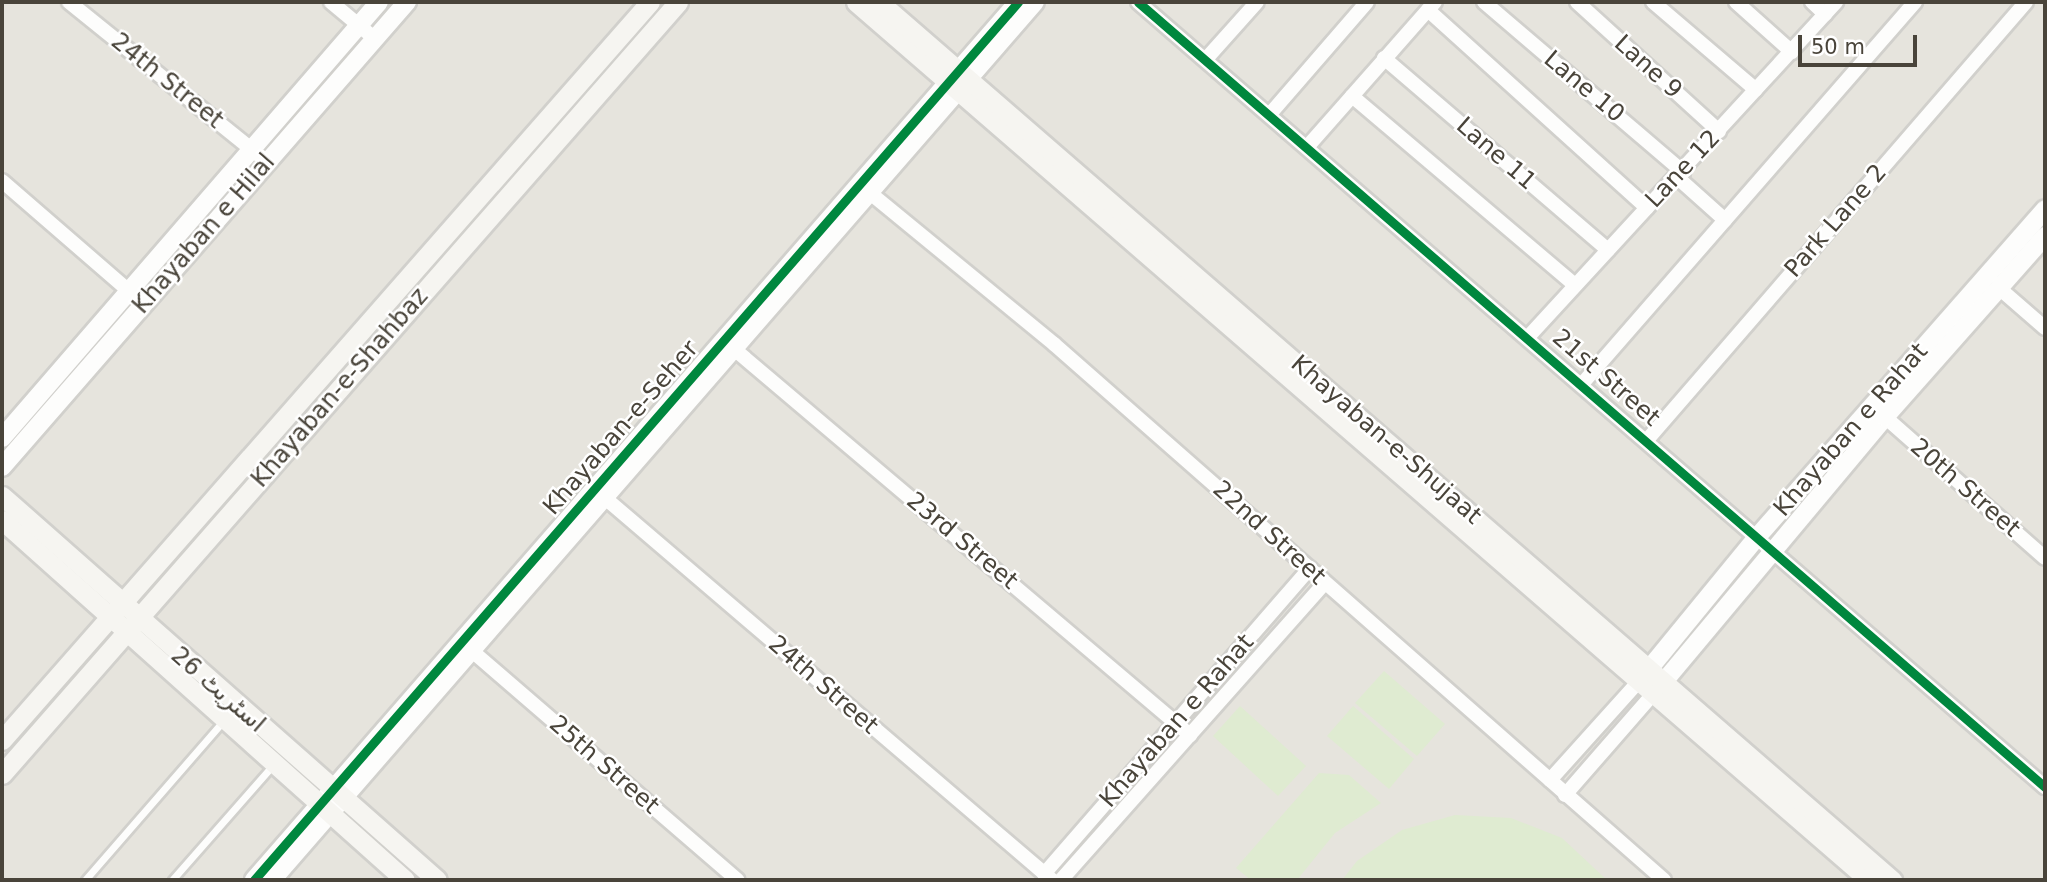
<!DOCTYPE html>
<meta charset="utf-8">
<style>
body{margin:0}
#map{position:relative;width:2047px;height:882px;overflow:hidden;background:#f3f2ee;font-family:"DejaVu Sans","Noto Naskh Arabic",sans-serif}
div>[style]{position:absolute}
.residential>*{inset:0;background:#e6e4dd}
.green>*{inset:0;background:#dfebd1}
.roads{filter:drop-shadow(2px 0 #d1d0cc) drop-shadow(-2px 0 #d1d0cc) drop-shadow(0 2px #d1d0cc) drop-shadow(0 -2px #d1d0cc)}
.service>*{height:7px;margin:-3.5px;padding:0 3.5px;transform-origin:3.5px;border-radius:3.5px;background:#fdfdfc}
.minor>*{height:14px;margin:-7px;padding:0 7px;transform-origin:7px;border-radius:7px;background:#fdfdfc}
.tertiary>*{height:18px;margin:-9px;padding:0 9px;transform-origin:9px;border-radius:9px;background:#fdfdfc}
.secondary>*{height:19px;margin:-9.5px;padding:0 9.5px;transform-origin:9.5px;border-radius:9.5px;background:#f6f5f1}
.cycleway>*{height:9px;margin:-4.5px;padding:0 4.5px;transform-origin:4.5px;border-radius:4.5px;background:#00873e}
span{translate:-50% -50%;white-space:nowrap;text-align:center;line-height:1.15;-webkit-text-stroke:5px #fff;paint-order:stroke}
.street-label{font-size:24px;color:#49443a}
.frame{position:absolute;inset:0;border:4px solid #49443a;pointer-events:none}
.scale{position:absolute;left:1798px;top:35px;width:119px;height:32px;box-sizing:border-box;border:4px solid #49443a;border-top:0;padding-left:9px;font-size:21px;line-height:24px;white-space:nowrap;color:#49443a;-webkit-text-stroke:5px #fff;paint-order:stroke}
</style>
<div id="map">
<div class="residential">
<i style="clip-path:polygon(2px 2px,2045px 2px,2045px 880px,2px 880px)"></i>
</div>
<div class="green">
<i style="clip-path:polygon(1384px 671px,1445px 724px,1417px 756px,1355px 703px)"></i>
<i style="clip-path:polygon(1240px 706px,1306px 766px,1278px 796px,1213px 736px)"></i>
<i style="clip-path:polygon(1353px 706px,1414px 759px,1389px 789px,1327px 736px)"></i>
<i style="clip-path:polygon(1319px 773px,1349px 775px,1381px 803px,1335px 833px,1297px 880px,1251px 880px,1236px 868px)"></i>
<i style="clip-path:polygon(1455px 815px,1511px 818px,1562px 838px,1607px 880px,1342px 880px,1357px 861px,1402px 830px)"></i>
</div>
<div class="roads">
<div class="service">
<i style="left:85px;top:880px;width:212px;rotate:-49deg"></i>
<i style="left:172px;top:880px;width:153px;rotate:-48.7deg"></i>
</div>
<div class="minor">
<i style="left:69px;top:2px;width:253px;rotate:38.9deg"></i>
<i style="left:331px;top:2px;width:56px;rotate:39.9deg"></i>
<i style="left:1138px;top:2px;width:1200px;rotate:40.88deg"></i>
<i style="left:1484px;top:2px;width:262px;rotate:40.5deg"></i>
<i style="left:1577px;top:2px;width:192px;rotate:42.3deg"></i>
<i style="left:1653px;top:2px;width:135px;rotate:40.5deg"></i>
<i style="left:1736px;top:2px;width:75px;rotate:41.8deg"></i>
<i style="left:1812px;top:2px;width:18px;rotate:43deg"></i>
<i style="left:1428px;top:10px;width:295px;rotate:42.1deg"></i>
<i style="left:1384px;top:58px;width:295px;rotate:40.6deg"></i>
<i style="left:1206px;top:59px;width:76px;rotate:-48.2deg"></i>
<i style="left:1352px;top:96px;width:292px;rotate:40.3deg"></i>
<i style="left:1270px;top:114px;width:148px;rotate:-49.1deg"></i>
<i style="left:1308px;top:146px;width:192px;rotate:-48.6deg"></i>
<i style="left:1678px;top:178px;width:63px;rotate:41.8deg"></i>
<i style="left:2px;top:181px;width:179px;rotate:40.9deg"></i>
<i style="left:869px;top:192px;width:239px;rotate:39.4deg"></i>
<i style="left:1054px;top:344px;width:812px;rotate:41.31deg"></i>
<i style="left:1999px;top:288px;width:61px;rotate:41deg"></i>
<i style="left:1529px;top:336px;width:454px;rotate:-47.4deg"></i>
<i style="left:733px;top:348px;width:599px;rotate:40.26deg"></i>
<i style="left:1582px;top:384px;width:507px;rotate:-48.92deg"></i>
<i style="left:1885px;top:417px;width:213px;rotate:41.4deg"></i>
<i style="left:1647px;top:440px;width:579px;rotate:-49.13deg"></i>
<i style="left:598px;top:492px;width:597px;rotate:40.52deg"></i>
<i style="left:471px;top:650px;width:352px;rotate:40.8deg"></i>
<i style="left:1550px;top:780px;width:135px;rotate:-48deg"></i>
<i style="left:1565px;top:795px;width:135px;rotate:-48.9deg"></i>
<i style="left:1044px;top:874px;width:405px;rotate:-49deg"></i>
<i style="left:1061px;top:880px;width:397px;rotate:-48.4deg"></i>
</div>
<div class="tertiary">
<i style="left:2px;top:438px;width:576px;rotate:-49.15deg"></i>
<i style="left:2px;top:467px;width:617px;rotate:-48.95deg"></i>
<i style="left:1640px;top:680px;width:186px;rotate:-50.7deg"></i>
<i style="left:1758px;top:536px;width:435px;rotate:-48.7deg"></i>
<i style="left:1656px;top:691px;width:357px;rotate:-50.1deg"></i>
<i style="left:1885px;top:417px;width:242px;rotate:-48.5deg"></i>
<i style="left:254px;top:880px;width:1164px;rotate:-48.97deg"></i>
<i style="left:272px;top:880px;width:1163px;rotate:-49.01deg"></i>
</div>
<div class="secondary">
<i style="left:856px;top:2px;width:1341px;rotate:40.92deg"></i>
<i style="left:879px;top:2px;width:1341px;rotate:40.92deg"></i>
<i style="left:2px;top:496px;width:580px;rotate:41.44deg"></i>
<i style="left:2px;top:520px;width:540px;rotate:41.77deg"></i>
<i style="left:2px;top:740px;width:982px;rotate:-48.72deg"></i>
<i style="left:2px;top:774px;width:1026px;rotate:-48.79deg"></i>
</div>
</div>
<div class="cycleway">
<i style="left:1138px;top:2px;width:1200px;rotate:40.88deg"></i>
<i style="left:254px;top:880px;width:1164px;rotate:-48.97deg"></i>
</div>
<div class="street-label">
<span style="left:1648px;top:67px;rotate:42deg">Lane 9</span>
<span style="left:167px;top:81px;rotate:39deg">24th Street</span>
<span style="left:1584px;top:87px;rotate:40deg">Lane 10</span>
<span style="left:1496px;top:154px;rotate:41deg">Lane 11</span>
<span style="left:1683px;top:169px;rotate:-47deg">Lane 12</span>
<span style="left:1836px;top:221px;rotate:-49deg">Park Lane 2</span>
<span style="left:204px;top:234px;rotate:-49deg">Khayaban e Hilal</span>
<span style="left:1606px;top:378px;rotate:41deg">21st Street</span>
<span style="left:340px;top:388px;rotate:-49deg">Khayaban-e-Shahbaz</span>
<span style="left:621px;top:428px;rotate:-49deg">Khayaban-e-Seher</span>
<span style="left:1851px;top:430px;rotate:-49deg">Khayaban e Rahat</span>
<span style="left:1386px;top:440px;rotate:41deg">Khayaban-e-Shujaat</span>
<span style="left:1965px;top:488px;rotate:41deg">20th Street</span>
<span style="left:1269px;top:533px;rotate:42deg">22nd Street</span>
<span style="left:962px;top:541px;rotate:40deg">23rd Street</span>
<span style="left:823px;top:685px;rotate:41deg">24th Street</span>
<span style="left:218px;top:690px;rotate:41deg">اسٹریٹ 26</span>
<span style="left:1177px;top:721px;rotate:-49deg">Khayaban e Rahat</span>
<span style="left:604px;top:765px;rotate:41deg">25th Street</span>
</div>
<div class="frame"></div>
<div class="scale">50 m</div>
</div>
